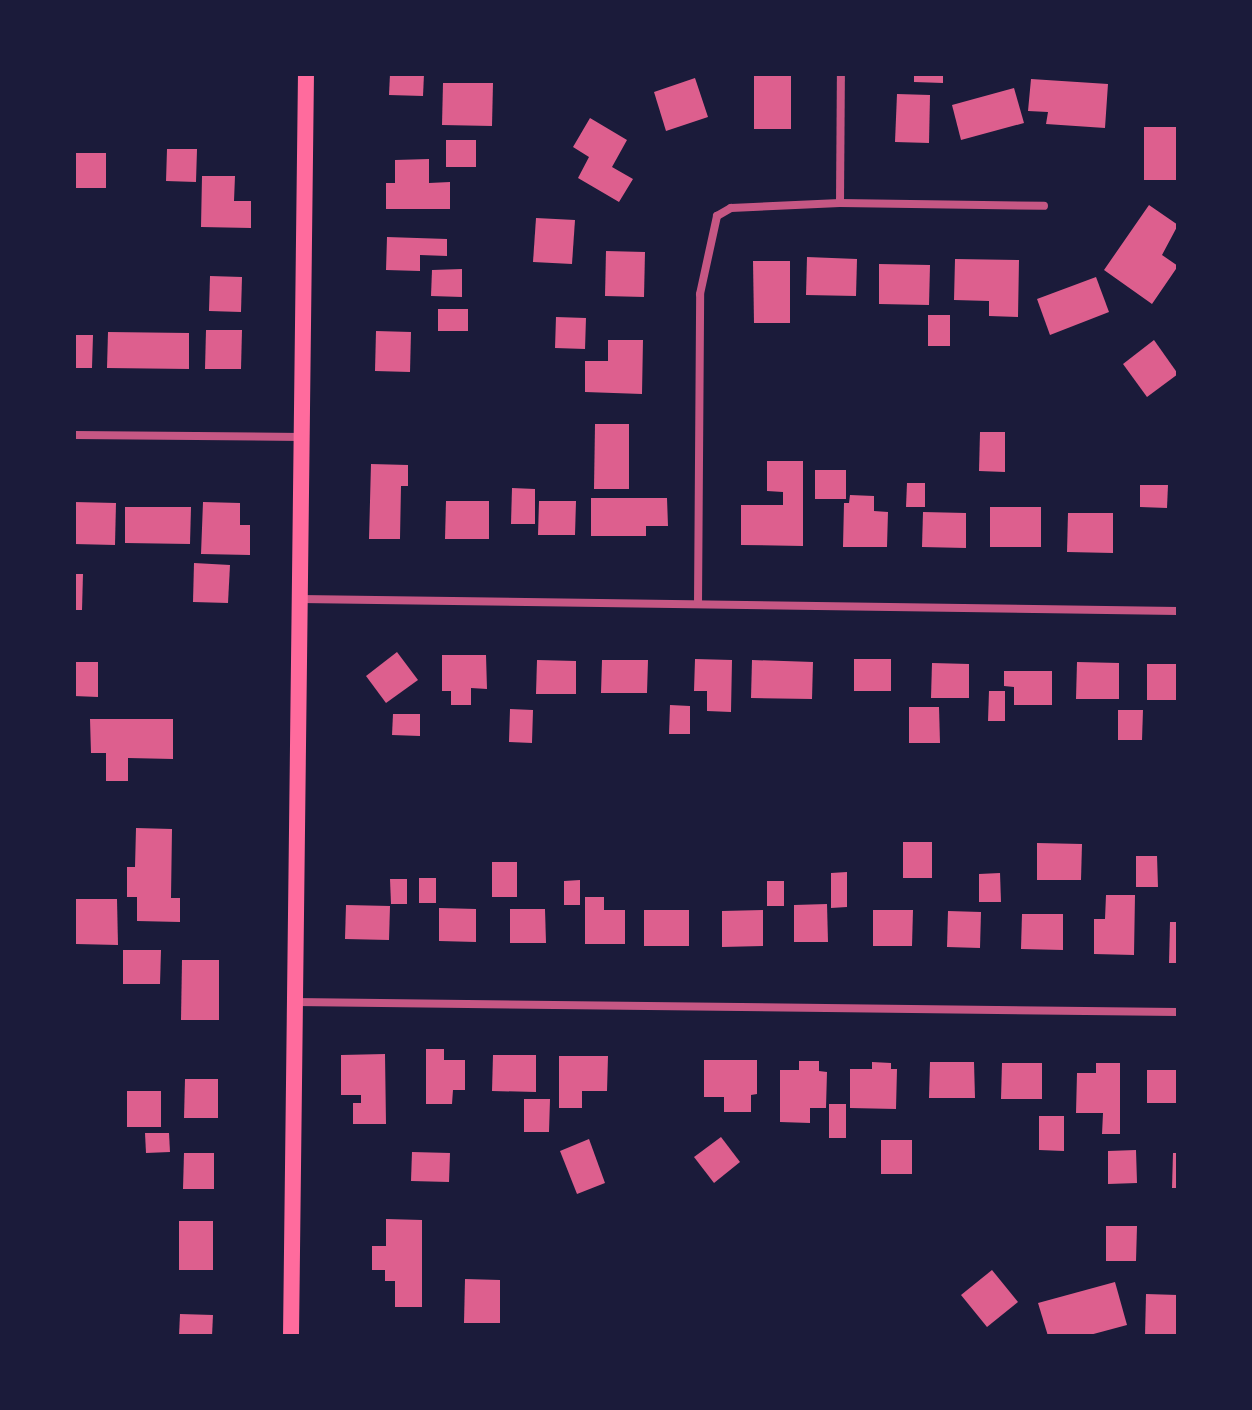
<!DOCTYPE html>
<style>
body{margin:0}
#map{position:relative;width:1252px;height:1410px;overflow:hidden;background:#1b1b3a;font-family:"Work Sans",sans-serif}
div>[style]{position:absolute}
.building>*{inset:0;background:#dd5f8e}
.minor>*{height:8px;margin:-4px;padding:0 4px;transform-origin:4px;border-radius:4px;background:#c65784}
.secondary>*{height:16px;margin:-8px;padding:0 8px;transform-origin:8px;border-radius:8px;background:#ff6b9d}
span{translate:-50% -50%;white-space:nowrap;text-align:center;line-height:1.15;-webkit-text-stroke:8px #1b1b3a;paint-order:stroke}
.frame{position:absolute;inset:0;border:76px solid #1b1b3a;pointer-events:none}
</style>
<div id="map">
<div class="building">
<i style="clip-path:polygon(390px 74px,424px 74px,423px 96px,389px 95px)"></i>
<i style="clip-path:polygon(754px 74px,791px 74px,791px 129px,754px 129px)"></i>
<i style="clip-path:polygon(914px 74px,943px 74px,943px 83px,914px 82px)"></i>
<i style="clip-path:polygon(695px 78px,708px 117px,666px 131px,654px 92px)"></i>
<i style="clip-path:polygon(1031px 79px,1108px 84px,1105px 128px,1046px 124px,1048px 112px,1028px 111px)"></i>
<i style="clip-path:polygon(443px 83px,493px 83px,492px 126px,442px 125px)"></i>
<i style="clip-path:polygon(1014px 88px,1024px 123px,961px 140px,952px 105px)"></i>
<i style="clip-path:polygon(897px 94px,930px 95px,929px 143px,895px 142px)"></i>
<i style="clip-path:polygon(590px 118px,627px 140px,612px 167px,633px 179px,619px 202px,578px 178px,589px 157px,573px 147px)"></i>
<i style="clip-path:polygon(1144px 127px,1178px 127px,1178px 180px,1144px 180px)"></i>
<i style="clip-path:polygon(446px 140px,476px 140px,476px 167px,446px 167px)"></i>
<i style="clip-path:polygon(167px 149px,197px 149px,196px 182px,166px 181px)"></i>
<i style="clip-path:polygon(74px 153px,106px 153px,106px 188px,74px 188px)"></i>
<i style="clip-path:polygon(429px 159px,429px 183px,450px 182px,450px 209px,386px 209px,386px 183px,395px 183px,395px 160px)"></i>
<i style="clip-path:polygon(202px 176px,235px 176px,234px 201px,251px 201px,251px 228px,201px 227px)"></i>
<i style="clip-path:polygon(1149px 205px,1178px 225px,1162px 255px,1178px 266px,1152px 304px,1104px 270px)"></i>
<i style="clip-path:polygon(536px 218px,575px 220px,572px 264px,533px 262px)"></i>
<i style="clip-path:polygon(387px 237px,447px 239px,447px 256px,420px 255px,420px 271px,386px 270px)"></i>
<i style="clip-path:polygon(606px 251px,645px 252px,644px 297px,605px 296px)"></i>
<i style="clip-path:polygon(807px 257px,857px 259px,856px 296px,806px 295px)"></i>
<i style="clip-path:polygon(955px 259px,1019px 260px,1018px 317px,989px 316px,989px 301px,954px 300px)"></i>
<i style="clip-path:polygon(753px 261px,790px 261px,790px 323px,754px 323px)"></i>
<i style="clip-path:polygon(879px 264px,930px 265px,929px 305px,879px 304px)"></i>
<i style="clip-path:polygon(462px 269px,462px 297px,431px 296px,432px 270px)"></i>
<i style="clip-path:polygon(210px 276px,242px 277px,241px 312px,209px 311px)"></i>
<i style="clip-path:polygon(1096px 277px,1109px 312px,1050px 335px,1037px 299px)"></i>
<i style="clip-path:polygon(438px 309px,468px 309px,468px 331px,438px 331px)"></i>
<i style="clip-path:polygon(928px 315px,950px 315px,950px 346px,928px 346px)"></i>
<i style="clip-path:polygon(556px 317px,586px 318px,585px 349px,555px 348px)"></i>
<i style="clip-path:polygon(206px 330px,242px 330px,241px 369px,205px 369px)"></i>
<i style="clip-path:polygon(376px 331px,411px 332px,410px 372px,375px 371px)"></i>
<i style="clip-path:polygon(108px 332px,189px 333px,189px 369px,107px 368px)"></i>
<i style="clip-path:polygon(74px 335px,93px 335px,92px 368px,74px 368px)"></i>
<i style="clip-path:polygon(608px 340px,643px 340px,642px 394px,585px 392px,585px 361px,608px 361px)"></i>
<i style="clip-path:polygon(1154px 340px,1178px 374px,1147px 397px,1123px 364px)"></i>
<i style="clip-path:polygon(595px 424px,629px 424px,629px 489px,594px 489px)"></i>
<i style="clip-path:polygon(980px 432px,1005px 432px,1005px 472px,979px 471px)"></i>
<i style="clip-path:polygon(767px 461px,803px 461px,803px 546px,741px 545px,741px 505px,783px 505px,783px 492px,767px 491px)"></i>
<i style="clip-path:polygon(371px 464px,408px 465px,408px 486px,401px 486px,400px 539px,369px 539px)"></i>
<i style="clip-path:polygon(815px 470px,846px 470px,846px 499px,815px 499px)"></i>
<i style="clip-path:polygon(907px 483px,925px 483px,925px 507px,906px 507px)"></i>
<i style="clip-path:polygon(1140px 485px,1168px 485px,1167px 508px,1140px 507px)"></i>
<i style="clip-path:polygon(512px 488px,535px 489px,535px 524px,511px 524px)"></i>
<i style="clip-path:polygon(850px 495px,874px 496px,874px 511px,888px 512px,887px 547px,843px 547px,844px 503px,849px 503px)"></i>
<i style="clip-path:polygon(591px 498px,667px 498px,668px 526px,646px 526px,646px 536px,591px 536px)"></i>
<i style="clip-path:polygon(446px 501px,489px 501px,489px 539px,445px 539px)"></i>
<i style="clip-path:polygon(539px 501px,576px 501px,575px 535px,538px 535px)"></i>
<i style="clip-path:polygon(74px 502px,116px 503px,115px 545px,74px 544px)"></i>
<i style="clip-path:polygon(203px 502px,240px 503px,240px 525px,250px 525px,250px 555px,201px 554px)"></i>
<i style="clip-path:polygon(125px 507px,191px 507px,190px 544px,125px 543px)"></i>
<i style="clip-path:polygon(990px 507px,1041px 507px,1041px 547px,990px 547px)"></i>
<i style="clip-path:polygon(923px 512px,966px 513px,966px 548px,922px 547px)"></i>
<i style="clip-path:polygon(1068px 513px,1113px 513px,1113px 553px,1067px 552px)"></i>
<i style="clip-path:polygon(194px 563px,230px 565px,228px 603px,193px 602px)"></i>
<i style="clip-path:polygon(74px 574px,83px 574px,82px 610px,74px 610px)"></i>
<i style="clip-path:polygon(397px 652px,418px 680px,386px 703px,366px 676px)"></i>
<i style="clip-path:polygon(442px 655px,486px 655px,487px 689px,471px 688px,471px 705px,451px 705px,451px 691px,442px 691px)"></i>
<i style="clip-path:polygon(695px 659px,732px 660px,731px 712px,707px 711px,707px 691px,694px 691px)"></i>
<i style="clip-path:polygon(854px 659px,891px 659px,891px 691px,854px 691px)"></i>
<i style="clip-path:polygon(537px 660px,576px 661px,576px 694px,536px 694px)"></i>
<i style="clip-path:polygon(602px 660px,648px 660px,647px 693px,601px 693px)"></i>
<i style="clip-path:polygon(752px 660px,813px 662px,812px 699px,751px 698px)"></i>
<i style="clip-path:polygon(74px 662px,98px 662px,98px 697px,74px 696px)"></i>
<i style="clip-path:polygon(1077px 662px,1119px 663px,1119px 699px,1076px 699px)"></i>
<i style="clip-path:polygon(932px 663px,969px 664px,969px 698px,931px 698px)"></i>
<i style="clip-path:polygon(1147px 664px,1178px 664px,1178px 700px,1147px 700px)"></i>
<i style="clip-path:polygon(1004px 671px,1052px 671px,1052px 705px,1014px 705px,1014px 687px,1004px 686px)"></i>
<i style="clip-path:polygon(989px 691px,1005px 691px,1005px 721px,988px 721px)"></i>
<i style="clip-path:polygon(670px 705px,690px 706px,690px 734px,669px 734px)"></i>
<i style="clip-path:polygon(909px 707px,939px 707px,940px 743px,909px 743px)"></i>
<i style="clip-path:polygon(510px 709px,533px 710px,532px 743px,509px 742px)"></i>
<i style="clip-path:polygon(1118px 710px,1143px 710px,1142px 740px,1118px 740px)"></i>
<i style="clip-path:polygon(393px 714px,420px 714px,420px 736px,392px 735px)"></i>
<i style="clip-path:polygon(90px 719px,173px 719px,173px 759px,128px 758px,128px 781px,106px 781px,106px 753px,91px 753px)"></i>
<i style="clip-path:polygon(136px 828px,172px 829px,171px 898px,180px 898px,180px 922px,137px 921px,137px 897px,127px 897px,127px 867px,135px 867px)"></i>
<i style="clip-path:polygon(903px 842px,932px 842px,932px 878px,903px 878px)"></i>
<i style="clip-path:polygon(1037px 843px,1082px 844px,1081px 880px,1037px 880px)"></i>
<i style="clip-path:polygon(1136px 856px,1157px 856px,1158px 887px,1136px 887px)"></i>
<i style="clip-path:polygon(492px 862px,517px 862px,517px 897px,492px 897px)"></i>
<i style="clip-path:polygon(847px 872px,847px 907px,831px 908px,831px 873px)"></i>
<i style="clip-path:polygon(1000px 873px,1001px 902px,979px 902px,979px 874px)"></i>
<i style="clip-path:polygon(419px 878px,436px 878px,436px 903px,419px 903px)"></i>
<i style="clip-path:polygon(390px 879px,407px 879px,407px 904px,391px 904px)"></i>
<i style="clip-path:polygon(580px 880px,580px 905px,564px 905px,564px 881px)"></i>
<i style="clip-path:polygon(767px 881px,784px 881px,784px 906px,767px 906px)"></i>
<i style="clip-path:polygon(1106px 895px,1135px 895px,1134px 955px,1094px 954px,1094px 919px,1105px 919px)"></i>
<i style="clip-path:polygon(585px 897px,604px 897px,604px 910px,625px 910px,625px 944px,585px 944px)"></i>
<i style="clip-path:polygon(76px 899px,117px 899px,118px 945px,76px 944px)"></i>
<i style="clip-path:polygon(827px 904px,828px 942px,794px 942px,794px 905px)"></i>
<i style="clip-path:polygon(346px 905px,390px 906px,389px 940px,345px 939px)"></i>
<i style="clip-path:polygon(439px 908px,476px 909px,476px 942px,439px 941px)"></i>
<i style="clip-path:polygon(510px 909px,545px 909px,546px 943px,510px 943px)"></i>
<i style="clip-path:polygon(644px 910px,689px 910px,689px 946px,644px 946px)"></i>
<i style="clip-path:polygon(763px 910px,763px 946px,722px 947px,722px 911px)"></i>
<i style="clip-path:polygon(873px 910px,913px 910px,912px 946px,873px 946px)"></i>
<i style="clip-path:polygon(948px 911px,981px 912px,980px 948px,947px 947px)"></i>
<i style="clip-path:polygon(1022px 914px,1063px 914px,1063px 950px,1021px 949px)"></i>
<i style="clip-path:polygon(1170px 922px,1178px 922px,1178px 963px,1169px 963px)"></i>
<i style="clip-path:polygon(123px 950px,161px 950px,160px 984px,123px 984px)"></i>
<i style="clip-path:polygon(182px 960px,219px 960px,219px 1020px,181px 1020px)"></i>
<i style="clip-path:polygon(426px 1049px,444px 1049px,444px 1060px,465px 1060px,465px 1090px,453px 1090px,452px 1104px,426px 1104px)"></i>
<i style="clip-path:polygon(385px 1054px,386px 1124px,353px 1124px,353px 1103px,361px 1103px,361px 1095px,341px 1095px,341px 1055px)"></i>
<i style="clip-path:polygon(493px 1055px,536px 1055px,536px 1092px,492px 1091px)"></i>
<i style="clip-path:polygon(559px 1056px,608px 1056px,607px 1091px,582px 1091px,582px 1108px,559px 1108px)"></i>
<i style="clip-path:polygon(704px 1060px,757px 1060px,757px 1094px,751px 1095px,751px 1112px,724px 1112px,724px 1097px,704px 1097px)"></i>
<i style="clip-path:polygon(799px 1061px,819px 1061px,819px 1071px,827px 1072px,826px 1108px,810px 1108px,810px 1123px,780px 1122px,780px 1070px,799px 1070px)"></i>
<i style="clip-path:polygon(872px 1062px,891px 1063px,891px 1069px,897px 1069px,896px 1109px,850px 1108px,850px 1069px,872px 1069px)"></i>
<i style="clip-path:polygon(930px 1062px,974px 1062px,975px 1098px,929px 1098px)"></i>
<i style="clip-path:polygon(1002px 1063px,1042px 1063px,1042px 1099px,1001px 1099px)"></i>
<i style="clip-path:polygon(1096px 1063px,1120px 1063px,1120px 1134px,1102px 1134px,1103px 1113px,1076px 1113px,1077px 1073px,1096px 1073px)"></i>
<i style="clip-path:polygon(1147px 1070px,1178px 1070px,1178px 1103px,1147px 1103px)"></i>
<i style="clip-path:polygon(185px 1079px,218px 1079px,218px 1118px,184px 1118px)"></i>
<i style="clip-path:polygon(127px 1091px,161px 1091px,161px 1127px,127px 1127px)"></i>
<i style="clip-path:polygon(524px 1099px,550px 1099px,549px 1132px,524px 1132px)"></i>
<i style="clip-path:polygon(829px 1104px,846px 1104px,846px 1138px,829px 1138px)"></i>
<i style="clip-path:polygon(1039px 1116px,1064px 1116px,1064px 1151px,1039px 1150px)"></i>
<i style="clip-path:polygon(145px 1133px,169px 1133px,170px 1152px,146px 1153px)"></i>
<i style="clip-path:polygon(721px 1137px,740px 1162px,714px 1183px,694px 1157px)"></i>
<i style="clip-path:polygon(589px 1139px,605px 1183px,577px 1194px,560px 1151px)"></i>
<i style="clip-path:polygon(881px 1140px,912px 1140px,912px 1174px,881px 1174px)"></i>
<i style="clip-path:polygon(1136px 1150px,1137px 1183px,1108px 1184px,1108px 1151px)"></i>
<i style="clip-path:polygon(412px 1152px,450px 1153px,449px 1182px,411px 1181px)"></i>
<i style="clip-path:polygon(184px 1153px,214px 1153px,214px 1189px,183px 1189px)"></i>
<i style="clip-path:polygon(1173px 1153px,1178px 1153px,1178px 1188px,1172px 1188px)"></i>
<i style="clip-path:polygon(386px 1219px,422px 1220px,422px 1307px,395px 1307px,395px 1281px,385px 1281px,385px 1270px,372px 1270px,372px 1246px,386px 1246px)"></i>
<i style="clip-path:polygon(179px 1221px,213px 1221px,213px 1270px,179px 1270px)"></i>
<i style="clip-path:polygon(1106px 1226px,1137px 1226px,1136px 1261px,1106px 1261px)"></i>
<i style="clip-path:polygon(992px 1270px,1018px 1302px,987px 1327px,961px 1295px)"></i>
<i style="clip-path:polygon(465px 1279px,500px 1280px,500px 1323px,464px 1323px)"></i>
<i style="clip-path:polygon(1115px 1282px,1127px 1325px,1086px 1336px,1048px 1336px,1038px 1303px)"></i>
<i style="clip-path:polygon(1146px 1294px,1178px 1295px,1178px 1336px,1145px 1336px)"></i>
<i style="clip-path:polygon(180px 1314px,213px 1315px,212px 1336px,179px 1336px)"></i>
</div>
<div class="minor">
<i style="left:840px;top:203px;width:129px;rotate:-89.6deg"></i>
<i style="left:74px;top:435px;width:228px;rotate:0.5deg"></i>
<i style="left:300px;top:599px;width:878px;rotate:0.78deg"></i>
<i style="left:698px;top:604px;width:310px;rotate:-89.6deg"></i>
<i style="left:700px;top:294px;width:80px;rotate:-77.7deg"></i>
<i style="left:717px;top:216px;width:16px;rotate:-30deg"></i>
<i style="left:731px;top:208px;width:109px;rotate:-2.6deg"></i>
<i style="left:840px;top:203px;width:204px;rotate:0.8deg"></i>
<i style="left:295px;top:1002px;width:883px;rotate:0.65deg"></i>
</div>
<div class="secondary">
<i style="left:291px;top:1336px;width:1262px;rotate:-89.32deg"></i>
</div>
<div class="frame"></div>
</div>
